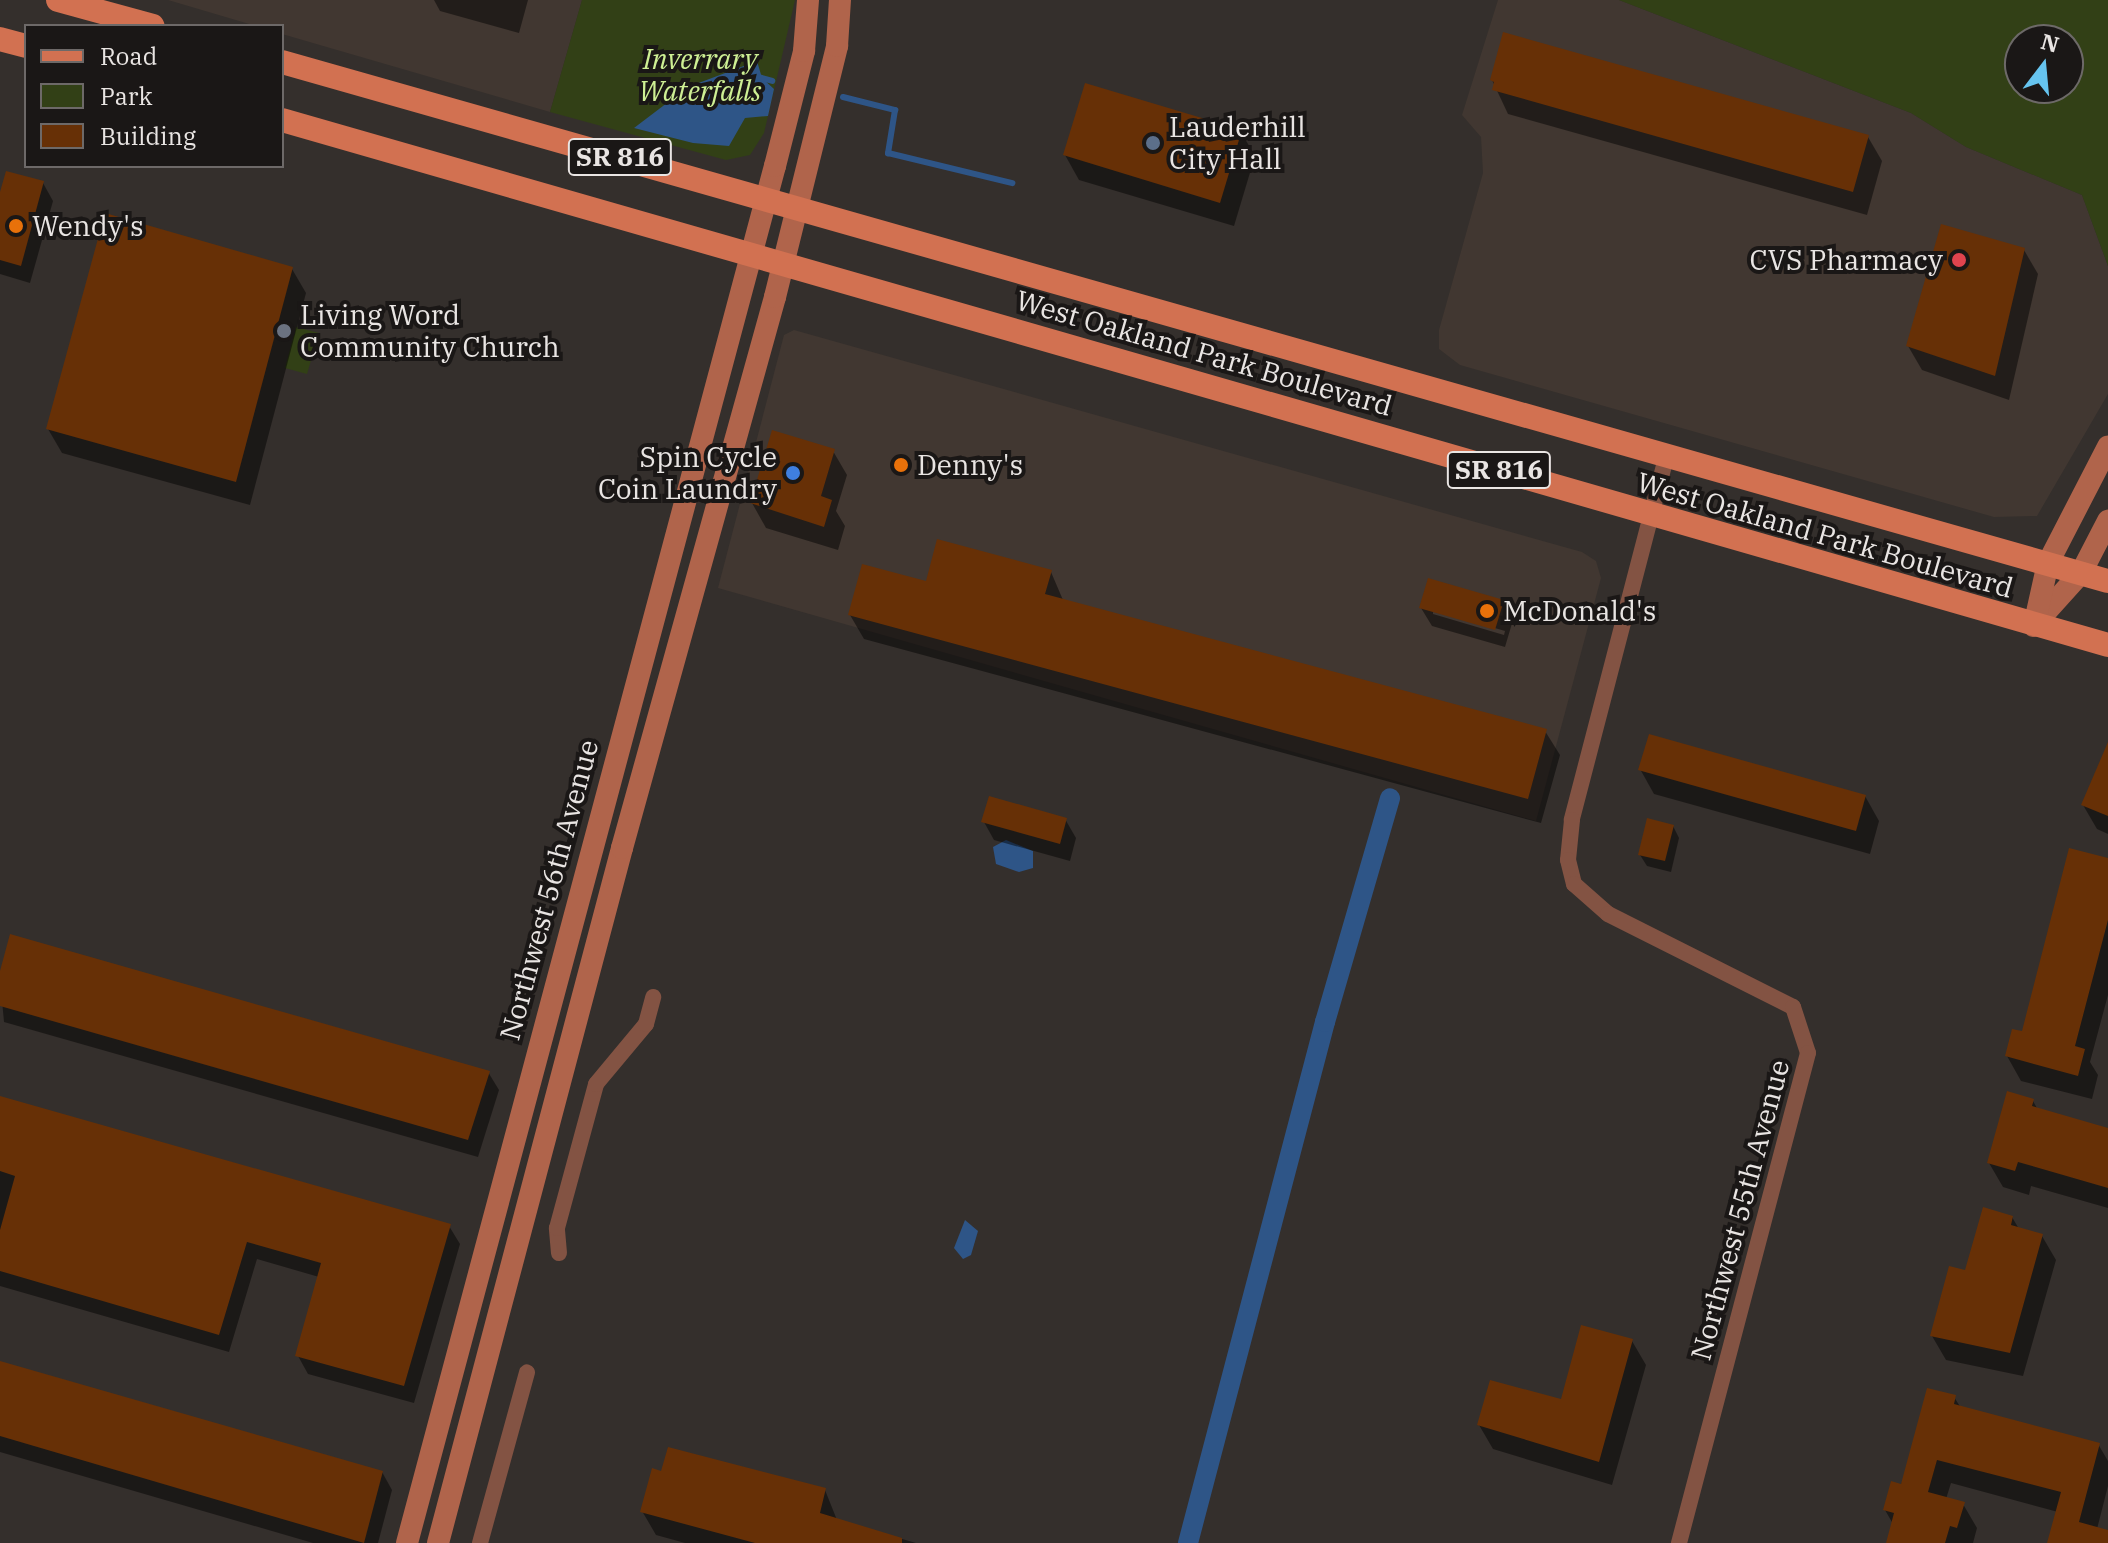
<!DOCTYPE html>
<style>
body{margin:0}
#map{position:relative;width:2108px;height:1543px;overflow:hidden;background:#342f2c;font-family:"IBM Plex Serif",serif}
div>[style]{position:absolute}
.built>*{inset:0;background:#413731}
.green>*{inset:0;background:#324016}
.water>*{inset:0;background:#2e5587}
.shadow>*{inset:0;background:#0007}
.stream>*{height:6px;margin:-3px;padding:0 3px;transform-origin:3px;border-radius:3px;background:#2e5587}
.canal>*{height:20px;margin:-10px;padding:0 10px;transform-origin:10px;border-radius:10px;background:#2e5587}
.building>*{inset:0;background:#673006}
.street>*{height:16px;margin:-8px;padding:0 8px;transform-origin:8px;border-radius:8px;background:#835343}
.secondary>*{height:22px;margin:-11px;padding:0 11px;transform-origin:11px;border-radius:11px;background:#b0644b}
.primary>*{height:24px;margin:-12px;padding:0 12px;transform-origin:12px;border-radius:12px;background:#d27151}
.dots>*{width:22px;height:22px;translate:-50% -50%;box-sizing:border-box;border:4px solid #1a1716;border-radius:50%}
span{translate:-50% -50%;white-space:nowrap;text-align:center;line-height:1.15;-webkit-text-stroke:8px #1a1716;paint-order:stroke}
.shield-label span{padding:2px 6px;background:#1a1716;border:2px solid;border-radius:6px;-webkit-text-stroke-width:0}
.shield-label{font-size:26px;color:#e9e5e3;font-weight:700}
.park-label{font-size:28px;color:#cef094;font-style:italic}
.poi-label{font-size:28px;color:#e9e5e3}
.left{translate:0 -50%;text-align:left}
.right{translate:-100% -50%;text-align:right}
.street-label{font-size:28px;color:#e9e5e3}
.legend{position:absolute;left:24px;top:24px;width:260px;height:144px;box-sizing:border-box;background:#1a1716;border:2px solid #6d6968;margin:0;padding:10px 14px;list-style:none;font-size:24px;color:#e9e5e3}
.legend li{display:flex;align-items:center;gap:16px;height:40px}
.legend b{width:40px;border:2px solid #6d6968}
.north{position:absolute;left:2004px;top:24px;width:80px;height:80px;box-sizing:border-box;background:#1a1716;border:2px solid #6d6968;border-radius:50%;rotate:16deg;font-size:22px;font-weight:700;line-height:32px;text-align:center;color:#e9e5e3}
.north::after{content:'';display:block;margin:auto;width:28px;height:36px;background:#66c4ef;clip-path:polygon(50% 0,100% 100%,50% 72%,0 100%)}
</style>
<div id="map">
<div class="built">
<i style="clip-path:polygon(168px 0,582px 0,550px 112px,282px 34px,282px 26px,256px 26px)"></i>
<i style="clip-path:polygon(1498px 0,1619px 0,1911px 113px,1966px 147px,2082px 195px,2108px 266px,2108px 394px,2037px 516px,1994px 517px,1460px 365px,1439px 349px,1439px 330px,1483px 173px,1481px 137px,1462px 115px)"></i>
<i style="clip-path:polygon(794px 330px,1582px 552px,1596px 561px,1601px 578px,1536px 821px,718px 588px,784px 335px)"></i>
</div>
<div class="green">
<i style="clip-path:polygon(582px 0,795px 0,764px 133px,750px 155px,726px 160px,550px 112px)"></i>
<i style="clip-path:polygon(evenodd,1619px 0,2108px 0,2108px 266px,2082px 195px,1966px 147px,1911px 113px,1619px 0,2068px 40px,2068px 88px,2020px 88px,2020px 40px,2068px 40px)"></i>
<i style="clip-path:polygon(296px 327px,319px 333px,307px 374px,285px 368px)"></i>
</div>
<div class="water">
<i style="clip-path:polygon(757px 61px,762px 78px,774px 89px,768px 116px,745px 118px,729px 146px,693px 143px,634px 128px,688px 87px)"></i>
<i style="clip-path:polygon(1006px 840px,1033px 851px,1033px 868px,1019px 872px,996px 864px,993px 847px)"></i>
<i style="clip-path:polygon(965px 1220px,978px 1231px,971px 1255px,963px 1259px,954px 1248px)"></i>
</div>
<div class="shadow">
<i style="clip-path:polygon(434px 0,528px 0,519px 33px,440px 11px)"></i>
<i style="clip-path:polygon(1492px 80px,1868px 137px,1882px 161px,1867px 215px,1508px 114px)"></i>
<i style="clip-path:polygon(1241px 132px,1255px 156px,1234px 226px,1079px 180px,1065px 155px)"></i>
<i style="clip-path:polygon(43px 183px,53px 201px,30px 283px,0 274px,0 200px)"></i>
<i style="clip-path:polygon(2024px 250px,2038px 274px,2009px 400px,1922px 370px,1908px 346px)"></i>
<i style="clip-path:polygon(292px 269px,306px 293px,250px 505px,62px 453px,48px 429px)"></i>
<i style="clip-path:polygon(833px 451px,847px 475px,836px 511px,845px 526px,838px 550px,766px 528px,752px 503px)"></i>
<i style="clip-path:polygon(1051px 572px,1063px 600px,1545px 731px,1560px 755px,1541px 823px,864px 639px,850px 615px,928px 584px)"></i>
<i style="clip-path:polygon(evenodd,1503px 602px,1513px 620px,1505px 647px,1432px 626px,1421px 608px,1503px 602px,1433px 610px,1505px 631px,1504px 635px,1433px 614px,1433px 610px)"></i>
<i style="clip-path:polygon(2108px 755px,2108px 834px,2097px 829px,2083px 805px)"></i>
<i style="clip-path:polygon(1640px 769px,1865px 796px,1879px 821px,1870px 854px,1654px 794px)"></i>
<i style="clip-path:polygon(1065px 819px,1076px 838px,1070px 861px,994px 840px,984px 822px)"></i>
<i style="clip-path:polygon(1673px 826px,1679px 838px,1671px 872px,1647px 866px,1640px 855px)"></i>
<i style="clip-path:polygon(2108px 860px,2108px 995px,2090px 1062px,2098px 1075px,2092px 1099px,2021px 1081px,2007px 1056px,2023px 1034px)"></i>
<i style="clip-path:polygon(0 978px,488px 1072px,499px 1090px,478px 1157px,4px 1022px)"></i>
<i style="clip-path:polygon(0 1099px,449px 1226px,460px 1244px,414px 1403px,308px 1374px,298px 1356px,319px 1277px,257px 1259px,229px 1352px,0 1286px)"></i>
<i style="clip-path:polygon(2033px 1101px,2038px 1110px,2108px 1130px,2108px 1208px,2031px 1186px,2029px 1195px,2003px 1187px,1989px 1163px)"></i>
<i style="clip-path:polygon(2012px 1217px,2019px 1229px,2042px 1236px,2056px 1260px,2023px 1376px,1946px 1360px,1932px 1336px,1966px 1272px)"></i>
<i style="clip-path:polygon(1632px 1341px,1646px 1365px,1612px 1485px,1493px 1449px,1479px 1425px,1562px 1402px)"></i>
<i style="clip-path:polygon(0 1364px,382px 1472px,392px 1490px,378px 1543px,313px 1543px,0 1452px)"></i>
<i style="clip-path:polygon(1954px 1397px,1961px 1408px,2098px 1444px,2108px 1461px,2108px 1486px,2097px 1529px,2108px 1535px,2108px 1543px,2049px 1543px,2058px 1512px,1951px 1483px,1946px 1499px,1963px 1504px,1977px 1528px,1973px 1543px,1888px 1543px,1893px 1524px,1885px 1510px)"></i>
<i style="clip-path:polygon(825px 1490px,837px 1520px,916px 1543px,685px 1543px,656px 1535px,642px 1511px)"></i>
</div>
<div class="stream">
<i style="left:755px;top:76px;width:18px;rotate:16deg"></i>
<i style="left:843px;top:97px;width:54px;rotate:14deg"></i>
<i style="left:895px;top:110px;width:44px;rotate:99.2deg"></i>
<i style="left:888px;top:153px;width:128px;rotate:13.6deg"></i>
</div>
<div class="canal">
<i style="left:1188px;top:1543px;width:539px;rotate:-75.27deg"></i>
<i style="left:1325px;top:1022px;width:233px;rotate:-73.8deg"></i>
</div>
<div class="building">
<i style="clip-path:polygon(1503px 32px,1869px 135px,1853px 192px,1492px 90px,1494px 82px,1490px 80px)"></i>
<i style="clip-path:polygon(1085px 83px,1242px 130px,1220px 203px,1063px 155px)"></i>
<i style="clip-path:polygon(6px 171px,44px 181px,21px 266px,0 260px,0 192px)"></i>
<i style="clip-path:polygon(105px 213px,293px 267px,236px 482px,46px 429px)"></i>
<i style="clip-path:polygon(1941px 224px,2025px 248px,1995px 376px,1906px 346px)"></i>
<i style="clip-path:polygon(772px 430px,835px 449px,821px 496px,832px 500px,824px 527px,750px 503px)"></i>
<i style="clip-path:polygon(937px 539px,1052px 570px,1045px 594px,1547px 729px,1528px 799px,848px 615px,862px 564px,926px 581px)"></i>
<i style="clip-path:polygon(1428px 578px,1504px 600px,1495px 630px,1419px 608px)"></i>
<i style="clip-path:polygon(1649px 734px,1866px 795px,1856px 831px,1638px 770px)"></i>
<i style="clip-path:polygon(2108px 742px,2108px 816px,2081px 805px)"></i>
<i style="clip-path:polygon(989px 796px,1067px 818px,1060px 844px,981px 822px)"></i>
<i style="clip-path:polygon(1647px 818px,1674px 825px,1665px 861px,1638px 855px)"></i>
<i style="clip-path:polygon(2069px 848px,2108px 858px,2108px 920px,2075px 1046px,2085px 1049px,2078px 1076px,2005px 1056px,2012px 1029px,2022px 1031px)"></i>
<i style="clip-path:polygon(10px 934px,490px 1071px,468px 1140px,0 1006px,0 971px)"></i>
<i style="clip-path:polygon(2007px 1091px,2034px 1099px,2032px 1106px,2108px 1128px,2108px 1188px,2018px 1162px,2015px 1171px,1987px 1163px)"></i>
<i style="clip-path:polygon(0 1096px,451px 1224px,404px 1386px,295px 1356px,321px 1263px,247px 1242px,219px 1335px,0 1271px,0 1230px,15px 1176px,0 1171px)"></i>
<i style="clip-path:polygon(1983px 1207px,2013px 1216px,2011px 1225px,2043px 1234px,2010px 1353px,1930px 1336px,1949px 1266px,1965px 1270px)"></i>
<i style="clip-path:polygon(1581px 1325px,1633px 1339px,1599px 1462px,1477px 1425px,1490px 1380px,1561px 1399px)"></i>
<i style="clip-path:polygon(0 1361px,383px 1471px,364px 1543px,0 1436px)"></i>
<i style="clip-path:polygon(1927px 1388px,1956px 1395px,1954px 1404px,2100px 1443px,2079px 1522px,2108px 1530px,2108px 1543px,2047px 1543px,2061px 1492px,1937px 1460px,1928px 1492px,1965px 1502px,1957px 1528px,1950px 1526px,1945px 1543px,1886px 1543px,1894px 1513px,1883px 1510px,1891px 1481px,1901px 1484px)"></i>
<i style="clip-path:polygon(668px 1447px,826px 1488px,820px 1513px,902px 1538px,902px 1543px,755px 1543px,640px 1512px,652px 1468px,661px 1471px)"></i>
</div>
<div class="street">
<i style="left:1667px;top:454px;width:378px;rotate:104.6deg"></i>
<i style="left:1572px;top:820px;width:40px;rotate:95.7deg"></i>
<i style="left:1568px;top:860px;width:25px;rotate:76deg"></i>
<i style="left:1574px;top:884px;width:45px;rotate:41.4deg"></i>
<i style="left:1608px;top:914px;width:207px;rotate:26.7deg"></i>
<i style="left:1793px;top:1007px;width:48px;rotate:71.9deg"></i>
<i style="left:1808px;top:1053px;width:507px;rotate:104.75deg"></i>
<i style="left:559px;top:1253px;width:25px;rotate:-95deg"></i>
<i style="left:557px;top:1228px;width:149px;rotate:-74.8deg"></i>
<i style="left:596px;top:1084px;width:78px;rotate:-50.2deg"></i>
<i style="left:646px;top:1024px;width:28px;rotate:-75deg"></i>
<i style="left:480px;top:1543px;width:177px;rotate:-74.6deg"></i>
</div>
<div class="secondary">
<i style="left:2035px;top:624px;width:69px;rotate:-48deg"></i>
<i style="left:2081px;top:573px;width:59px;rotate:-62.6deg"></i>
<i style="left:2034px;top:626px;width:65px;rotate:-77.5deg"></i>
<i style="left:2048px;top:563px;width:131px;rotate:-62.7deg"></i>
<i style="left:407px;top:1543px;width:1425px;rotate:-75.04deg"></i>
<i style="left:775px;top:166px;width:119px;rotate:-75.8deg"></i>
<i style="left:804px;top:51px;width:51px;rotate:-85.5deg"></i>
<i style="left:438px;top:1543px;width:719px;rotate:-75.17deg"></i>
<i style="left:622px;top:848px;width:572px;rotate:-74.48deg"></i>
<i style="left:775px;top:297px;width:259px;rotate:-76.1deg"></i>
<i style="left:837px;top:46px;width:46px;rotate:-86.3deg"></i>
</div>
<div class="primary">
<i style="left:58px;top:0;width:98px;rotate:15.3deg"></i>
<i style="left:0;top:39px;width:27px;rotate:15deg"></i>
<i style="left:282px;top:62px;width:1898px;rotate:15.87deg"></i>
<i style="left:282px;top:120px;width:1900px;rotate:16.04deg"></i>
</div>
<div class="dots">
<i style="left:1153px;top:143px;background:#5c6f8a"></i>
<i style="left:16px;top:226px;background:#e8710a"></i>
<i style="left:1959px;top:260px;background:#e0444e"></i>
<i style="left:284px;top:331px;background:#6b7280"></i>
<i style="left:901px;top:465px;background:#e8710a"></i>
<i style="left:793px;top:473px;background:#3f7fe0"></i>
<i style="left:1487px;top:611px;background:#e8710a"></i>
</div>
<div class="shield-label">
<span style="left:620px;top:157px">SR 816</span>
<span style="left:1499px;top:470px">SR 816</span>
</div>
<div class="park-label">
<span style="left:700px;top:75px">Inverrary<br>Waterfalls</span>
</div>
<div class="poi-label">
<span class="left" style="left:1169px;top:143px">Lauderhill<br>City Hall</span>
<span class="left" style="left:32px;top:226px">Wendy's</span>
<span class="right" style="left:1943px;top:260px">CVS Pharmacy</span>
<span class="left" style="left:300px;top:331px">Living Word<br>Community Church</span>
<span class="right" style="left:777px;top:473px">Spin Cycle<br>Coin Laundry</span>
<span class="left" style="left:917px;top:465px">Denny's</span>
<span class="left" style="left:1503px;top:611px">McDonald's</span>
</div>
<div class="street-label">
<span style="left:1204px;top:353px;rotate:16deg">West Oakland Park Boulevard</span>
<span style="left:1825px;top:535px;rotate:16deg">West Oakland Park Boulevard</span>
<span style="left:549px;top:890px;rotate:-75deg">Northwest 56th Avenue</span>
<span style="left:1740px;top:1210px;rotate:-75deg">Northwest 55th Avenue</span>
</div>
<ul class="legend">
<li><b style="height:10px;background:#d27151"></b>Road</li>
<li><b style="height:22px;background:#324016"></b>Park</li>
<li><b style="height:22px;background:#673006"></b>Building</li>
</ul>
<div class="north">N</div>
</div>
